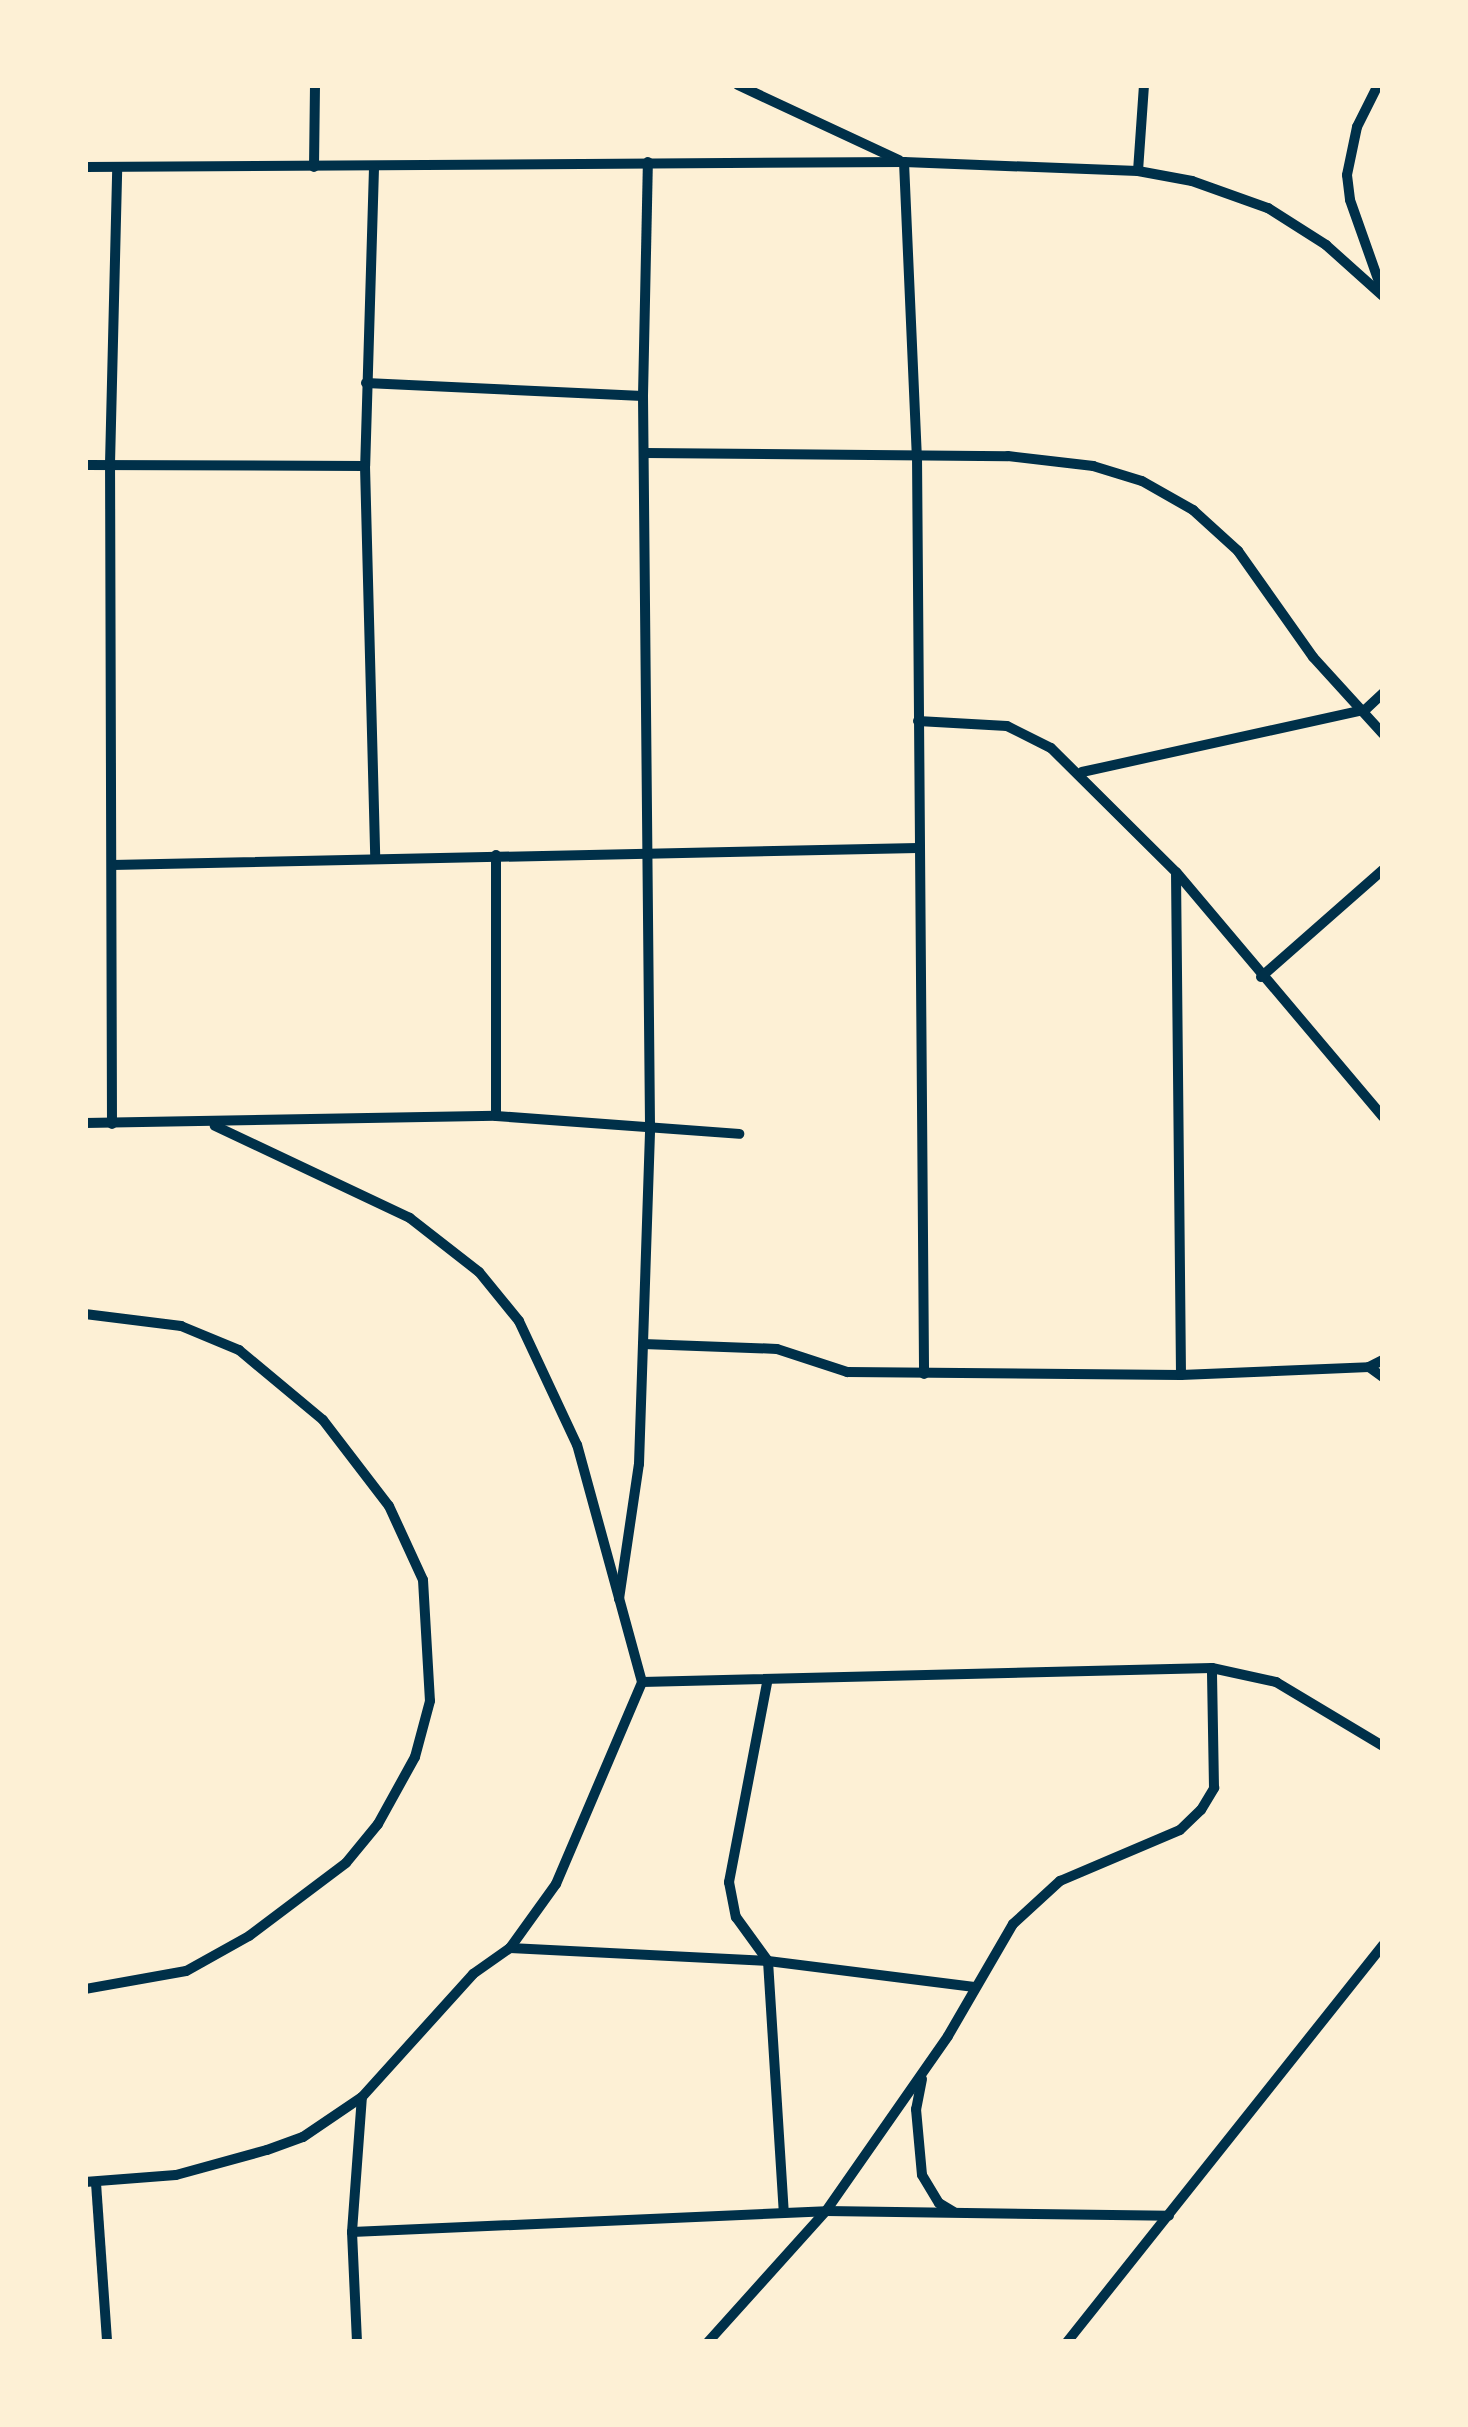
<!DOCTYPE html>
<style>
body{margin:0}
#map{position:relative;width:1468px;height:2427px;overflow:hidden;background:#fdf0d5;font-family:Commissioner,sans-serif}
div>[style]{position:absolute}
.minor>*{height:10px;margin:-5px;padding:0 5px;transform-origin:5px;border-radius:5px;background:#003049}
span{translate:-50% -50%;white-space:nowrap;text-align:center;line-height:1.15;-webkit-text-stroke:8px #fdf0d5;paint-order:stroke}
.frame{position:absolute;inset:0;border:88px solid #fdf0d5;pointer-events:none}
</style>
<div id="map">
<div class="minor">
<i style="left:738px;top:85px;width:178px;rotate:25deg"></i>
<i style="left:1378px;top:85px;width:47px;rotate:116.6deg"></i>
<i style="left:1357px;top:127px;width:49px;rotate:101.8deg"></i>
<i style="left:1347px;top:175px;width:25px;rotate:83deg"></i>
<i style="left:1350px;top:200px;width:99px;rotate:70.5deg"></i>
<i style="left:904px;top:162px;width:293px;rotate:87.5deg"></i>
<i style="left:917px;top:455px;width:919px;rotate:89.56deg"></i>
<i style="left:85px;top:167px;width:819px;rotate:-0.35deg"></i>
<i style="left:904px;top:162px;width:234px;rotate:2.2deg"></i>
<i style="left:1138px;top:171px;width:55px;rotate:10.5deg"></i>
<i style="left:1192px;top:181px;width:81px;rotate:19.6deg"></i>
<i style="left:1268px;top:208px;width:69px;rotate:32.5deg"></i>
<i style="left:1326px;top:245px;width:76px;rotate:41.8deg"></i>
<i style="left:314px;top:167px;width:82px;rotate:-89.3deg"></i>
<i style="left:374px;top:168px;width:298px;rotate:91.7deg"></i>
<i style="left:365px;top:466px;width:391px;rotate:88.5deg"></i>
<i style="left:1138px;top:171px;width:86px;rotate:-86deg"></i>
<i style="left:366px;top:383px;width:277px;rotate:2.7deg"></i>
<i style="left:645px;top:453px;width:363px;rotate:0.5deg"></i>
<i style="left:1008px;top:456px;width:86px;rotate:6.7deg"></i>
<i style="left:1093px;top:466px;width:51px;rotate:17deg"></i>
<i style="left:1142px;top:481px;width:59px;rotate:29.6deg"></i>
<i style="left:1193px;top:510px;width:61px;rotate:42.3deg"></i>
<i style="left:1238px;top:551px;width:130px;rotate:54.7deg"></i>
<i style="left:1313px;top:657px;width:104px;rotate:47.7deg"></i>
<i style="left:85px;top:465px;width:280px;rotate:0.2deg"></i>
<i style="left:918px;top:721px;width:89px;rotate:3.2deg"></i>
<i style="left:1007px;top:726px;width:49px;rotate:26.6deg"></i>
<i style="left:1051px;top:748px;width:176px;rotate:44.8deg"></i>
<i style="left:1176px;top:872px;width:503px;rotate:89.43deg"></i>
<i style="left:1082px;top:772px;width:290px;rotate:-12.4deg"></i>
<i style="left:1365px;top:710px;width:25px;rotate:-43deg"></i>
<i style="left:496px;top:855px;width:261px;rotate:90deg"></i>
<i style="left:112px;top:865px;width:806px;rotate:-1.21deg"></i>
<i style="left:1177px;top:873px;width:319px;rotate:49.8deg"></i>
<i style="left:1261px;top:977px;width:162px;rotate:-41.3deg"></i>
<i style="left:85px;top:1123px;width:411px;rotate:-1deg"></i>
<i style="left:496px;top:1116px;width:244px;rotate:4.2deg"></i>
<i style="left:112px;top:1124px;width:660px;rotate:-90.17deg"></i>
<i style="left:110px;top:464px;width:297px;rotate:-88.6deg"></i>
<i style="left:85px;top:1314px;width:97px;rotate:7.1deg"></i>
<i style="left:181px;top:1326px;width:63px;rotate:22.5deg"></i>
<i style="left:239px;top:1350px;width:109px;rotate:39.8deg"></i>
<i style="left:323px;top:1420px;width:108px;rotate:52.5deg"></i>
<i style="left:389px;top:1506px;width:81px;rotate:65.3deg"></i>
<i style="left:423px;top:1580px;width:121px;rotate:86.7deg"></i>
<i style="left:430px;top:1701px;width:58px;rotate:105deg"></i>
<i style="left:415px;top:1757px;width:77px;rotate:118.9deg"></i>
<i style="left:378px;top:1824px;width:50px;rotate:129.4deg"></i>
<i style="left:346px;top:1863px;width:121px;rotate:143deg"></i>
<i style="left:249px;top:1936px;width:72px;rotate:150.9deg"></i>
<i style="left:186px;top:1971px;width:103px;rotate:169.9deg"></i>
<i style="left:643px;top:1344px;width:134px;rotate:2.1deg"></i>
<i style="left:777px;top:1349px;width:74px;rotate:18.2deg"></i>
<i style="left:847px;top:1372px;width:334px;rotate:0.5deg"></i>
<i style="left:1181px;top:1375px;width:188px;rotate:-2.4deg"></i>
<i style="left:1369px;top:1367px;width:17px;rotate:36deg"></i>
<i style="left:1369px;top:1367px;width:16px;rotate:-27deg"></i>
<i style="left:619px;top:1599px;width:136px;rotate:-81.6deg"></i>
<i style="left:639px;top:1464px;width:339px;rotate:-88.1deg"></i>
<i style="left:650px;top:1125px;width:729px;rotate:-90.55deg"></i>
<i style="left:643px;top:396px;width:234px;rotate:-88.8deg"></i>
<i style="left:642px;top:1682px;width:570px;rotate:-1.41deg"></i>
<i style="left:1212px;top:1668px;width:66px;rotate:12.3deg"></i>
<i style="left:1276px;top:1682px;width:125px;rotate:30.9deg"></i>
<i style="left:767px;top:1683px;width:203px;rotate:100.8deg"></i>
<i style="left:729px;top:1882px;width:36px;rotate:79deg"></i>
<i style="left:736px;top:1917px;width:54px;rotate:54deg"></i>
<i style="left:768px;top:1961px;width:252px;rotate:86.4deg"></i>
<i style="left:510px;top:1948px;width:258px;rotate:2.9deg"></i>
<i style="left:768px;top:1961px;width:208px;rotate:7.2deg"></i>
<i style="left:922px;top:2079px;width:31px;rotate:101deg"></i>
<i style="left:916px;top:2109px;width:66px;rotate:84.8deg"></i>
<i style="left:922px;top:2175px;width:33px;rotate:59deg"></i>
<i style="left:939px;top:2203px;width:17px;rotate:31deg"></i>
<i style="left:85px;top:2182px;width:91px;rotate:-4.4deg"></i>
<i style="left:176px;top:2175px;width:94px;rotate:-15.4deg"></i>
<i style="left:267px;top:2150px;width:38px;rotate:-20deg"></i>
<i style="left:303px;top:2137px;width:71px;rotate:-34.1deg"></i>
<i style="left:362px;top:2097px;width:166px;rotate:-47.9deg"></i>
<i style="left:473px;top:1974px;width:45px;rotate:-35.1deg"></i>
<i style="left:510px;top:1948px;width:79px;rotate:-54.3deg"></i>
<i style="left:556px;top:1884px;width:220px;rotate:-66.9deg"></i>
<i style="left:642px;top:1682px;width:246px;rotate:-105.3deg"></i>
<i style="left:577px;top:1445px;width:137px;rotate:-115.1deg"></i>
<i style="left:519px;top:1321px;width:63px;rotate:-129.2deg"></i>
<i style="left:479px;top:1272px;width:88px;rotate:-142deg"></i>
<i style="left:410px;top:1218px;width:216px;rotate:-154.7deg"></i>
<i style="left:96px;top:2183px;width:159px;rotate:86deg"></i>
<i style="left:352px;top:2232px;width:474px;rotate:-2.5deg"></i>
<i style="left:826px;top:2211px;width:343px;rotate:0.8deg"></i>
<i style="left:357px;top:2342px;width:110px;rotate:-92.6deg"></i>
<i style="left:352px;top:2232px;width:135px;rotate:-85.8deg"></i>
<i style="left:708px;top:2342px;width:176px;rotate:-48deg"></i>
<i style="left:826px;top:2211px;width:213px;rotate:-55.1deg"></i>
<i style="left:948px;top:2036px;width:129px;rotate:-59.9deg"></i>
<i style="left:1013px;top:1924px;width:64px;rotate:-42.5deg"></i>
<i style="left:1060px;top:1881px;width:130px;rotate:-23deg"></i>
<i style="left:1180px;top:1830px;width:29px;rotate:-44deg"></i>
<i style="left:1201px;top:1810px;width:26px;rotate:-59deg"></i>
<i style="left:1214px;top:1788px;width:120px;rotate:-91deg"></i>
<i style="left:1067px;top:2342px;width:507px;rotate:-51.48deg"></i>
</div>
<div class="frame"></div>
</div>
